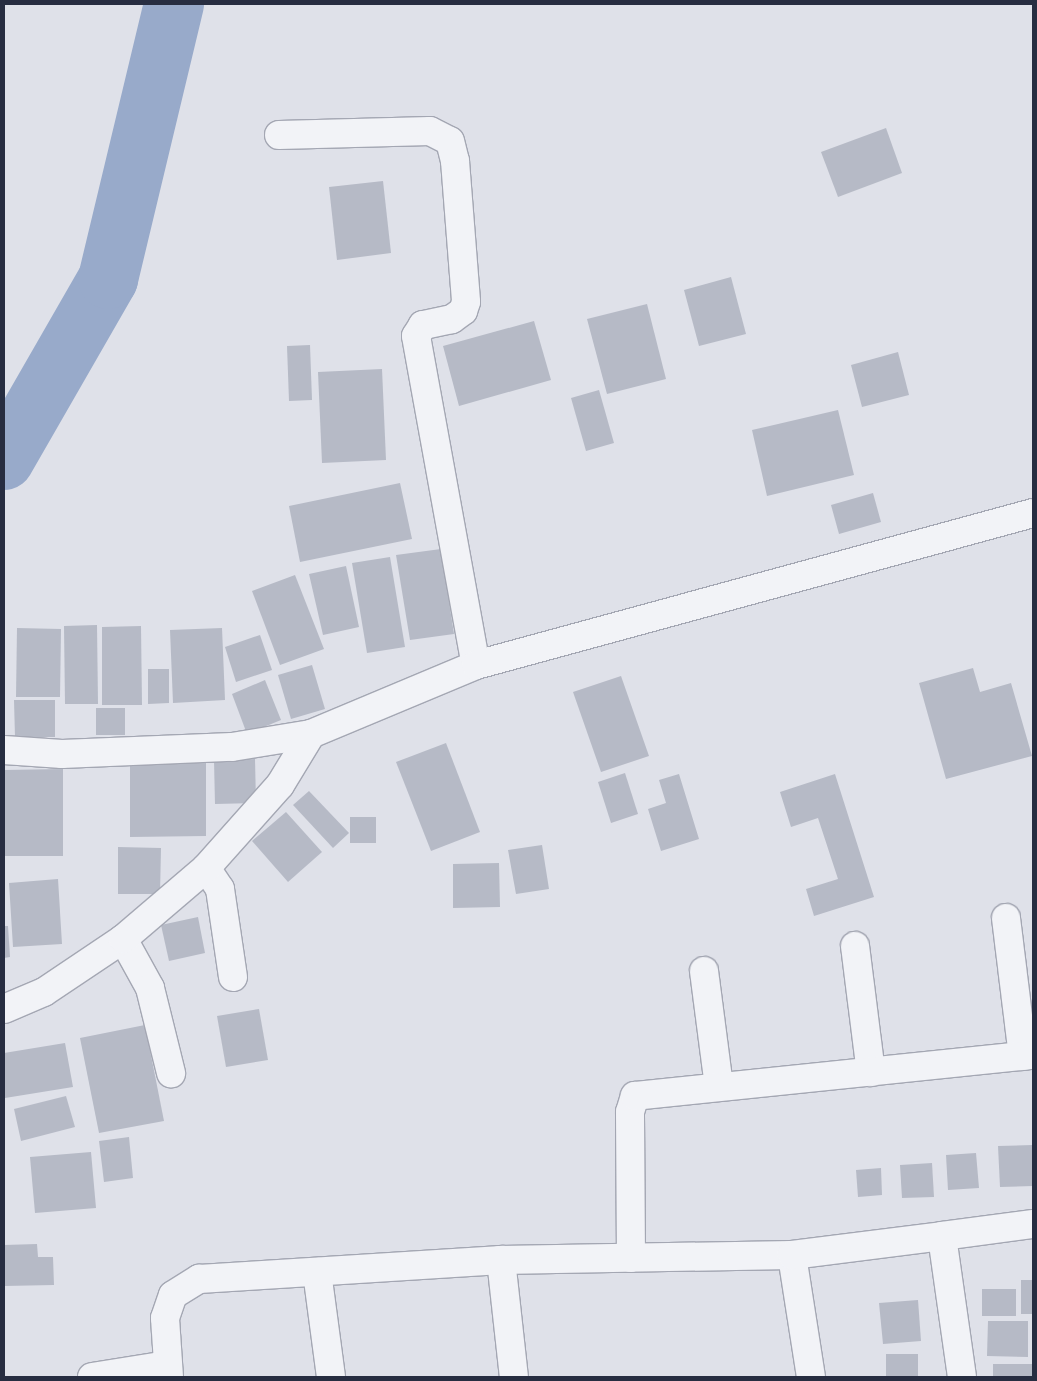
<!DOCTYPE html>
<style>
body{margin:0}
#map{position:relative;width:1037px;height:1381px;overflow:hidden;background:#dfe1e9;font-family:Quicksand,sans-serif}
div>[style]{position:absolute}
.river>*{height:60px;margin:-30px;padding:0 30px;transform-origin:30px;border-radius:30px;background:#98aaca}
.building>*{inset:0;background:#b6bac6}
.roads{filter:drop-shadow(1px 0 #a4a7b3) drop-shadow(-1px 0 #a4a7b3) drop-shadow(0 1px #a4a7b3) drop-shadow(0 -1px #a4a7b3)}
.street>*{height:28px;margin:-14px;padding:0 14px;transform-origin:14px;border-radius:14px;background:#f2f3f7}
span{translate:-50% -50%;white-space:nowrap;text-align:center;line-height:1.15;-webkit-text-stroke:5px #eef1f6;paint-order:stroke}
.frame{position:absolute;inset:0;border:5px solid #272d41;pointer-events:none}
</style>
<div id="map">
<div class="river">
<i style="left:4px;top:460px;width:209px;rotate:-60.1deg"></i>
<i style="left:108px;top:279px;width:283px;rotate:-76.5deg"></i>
</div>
<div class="building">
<i style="clip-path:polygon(886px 128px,902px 173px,838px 197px,821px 152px)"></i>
<i style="clip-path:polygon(383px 181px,391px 253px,337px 260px,329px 187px)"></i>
<i style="clip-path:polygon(731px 277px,746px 334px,699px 346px,684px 290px)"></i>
<i style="clip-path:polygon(647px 304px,666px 379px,607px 394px,587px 319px)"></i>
<i style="clip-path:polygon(534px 321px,551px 380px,459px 406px,443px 346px)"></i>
<i style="clip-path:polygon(310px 345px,312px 400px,289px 401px,287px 346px)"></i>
<i style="clip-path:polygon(898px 352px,909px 395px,862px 407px,851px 365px)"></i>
<i style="clip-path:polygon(382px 369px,386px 460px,322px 463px,318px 372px)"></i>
<i style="clip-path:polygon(599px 390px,614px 443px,586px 451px,571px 398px)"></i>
<i style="clip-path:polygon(838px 410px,854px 475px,767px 496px,752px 430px)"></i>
<i style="clip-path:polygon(400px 483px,412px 539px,300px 562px,289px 506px)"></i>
<i style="clip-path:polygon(873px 493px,881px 522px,839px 534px,831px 505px)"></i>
<i style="clip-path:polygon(441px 549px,454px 634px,410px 640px,396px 555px)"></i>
<i style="clip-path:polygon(390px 557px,405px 647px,367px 653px,352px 563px)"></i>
<i style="clip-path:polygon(346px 566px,359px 627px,323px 635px,309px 574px)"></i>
<i style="clip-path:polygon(295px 575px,324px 649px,280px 665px,252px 591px)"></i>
<i style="clip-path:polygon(97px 625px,98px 704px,65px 704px,64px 626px)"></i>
<i style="clip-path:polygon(141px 626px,142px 705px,102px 705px,102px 627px)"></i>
<i style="clip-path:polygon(17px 628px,61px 629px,60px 697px,16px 697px)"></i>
<i style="clip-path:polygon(222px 628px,225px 700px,173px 703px,170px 630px)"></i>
<i style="clip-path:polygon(260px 635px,272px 670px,236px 682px,225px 647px)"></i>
<i style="clip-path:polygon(312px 665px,325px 709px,291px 719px,278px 675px)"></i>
<i style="clip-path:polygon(973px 668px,980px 692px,1011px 683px,1032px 756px,946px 779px,919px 683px)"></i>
<i style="clip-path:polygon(148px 669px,169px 669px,169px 703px,148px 704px)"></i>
<i style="clip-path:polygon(621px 676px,649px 756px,601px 772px,573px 692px)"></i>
<i style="clip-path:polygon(265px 680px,281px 720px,247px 734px,232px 694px)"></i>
<i style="clip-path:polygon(14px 700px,55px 700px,55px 737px,15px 737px)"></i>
<i style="clip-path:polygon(96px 708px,125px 708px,125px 735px,96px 735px)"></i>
<i style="clip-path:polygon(446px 743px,480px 832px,431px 851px,396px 762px)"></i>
<i style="clip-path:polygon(255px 759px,256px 803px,215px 804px,214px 760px)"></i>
<i style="clip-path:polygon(206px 763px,206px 836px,130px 837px,130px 764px)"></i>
<i style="clip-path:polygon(63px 769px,63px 856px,4px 856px,4px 770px)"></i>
<i style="clip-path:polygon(625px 773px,638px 814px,611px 823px,598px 782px)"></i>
<i style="clip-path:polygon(679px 774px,699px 839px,661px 851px,648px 809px,666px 803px,659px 780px)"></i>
<i style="clip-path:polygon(835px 774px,874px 897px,814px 916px,806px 889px,838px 879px,818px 818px,791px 827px,780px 792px)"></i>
<i style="clip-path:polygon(309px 791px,349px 833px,333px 848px,293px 805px)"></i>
<i style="clip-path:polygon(286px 812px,322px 852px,288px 882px,252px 841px)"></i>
<i style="clip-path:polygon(350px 817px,376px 817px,376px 843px,350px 843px)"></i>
<i style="clip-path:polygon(542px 845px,549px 889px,516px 894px,508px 850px)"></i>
<i style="clip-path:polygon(118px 847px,161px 848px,160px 894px,118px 894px)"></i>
<i style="clip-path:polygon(499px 863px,500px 907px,453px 908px,453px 864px)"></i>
<i style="clip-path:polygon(58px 879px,62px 944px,13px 947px,9px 883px)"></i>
<i style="clip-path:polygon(198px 917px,205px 953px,169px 961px,161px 925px)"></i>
<i style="clip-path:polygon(4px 926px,8px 926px,10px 957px,4px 958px)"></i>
<i style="clip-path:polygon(259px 1009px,268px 1060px,226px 1067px,217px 1016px)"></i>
<i style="clip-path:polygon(145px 1025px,164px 1121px,99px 1133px,80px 1038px)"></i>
<i style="clip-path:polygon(65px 1043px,73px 1087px,5px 1098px,4px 1053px)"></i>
<i style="clip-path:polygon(66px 1096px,75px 1127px,21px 1141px,14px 1109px)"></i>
<i style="clip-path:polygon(129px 1137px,133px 1178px,104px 1182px,99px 1141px)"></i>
<i style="clip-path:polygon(1033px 1145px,1033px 1186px,1000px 1187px,998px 1146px)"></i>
<i style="clip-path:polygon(91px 1152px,96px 1208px,35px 1213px,30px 1157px)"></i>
<i style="clip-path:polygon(976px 1153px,979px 1188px,948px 1190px,946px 1155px)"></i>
<i style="clip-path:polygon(932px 1163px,934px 1197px,902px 1198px,900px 1165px)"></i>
<i style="clip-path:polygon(881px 1168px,882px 1195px,858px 1197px,856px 1170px)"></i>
<i style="clip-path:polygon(37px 1244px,38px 1257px,53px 1257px,54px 1285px,4px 1286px,4px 1245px)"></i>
<i style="clip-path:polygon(1021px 1280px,1033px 1280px,1033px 1314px,1021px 1314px)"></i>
<i style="clip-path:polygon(982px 1289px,1016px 1289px,1016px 1316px,982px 1316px)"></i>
<i style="clip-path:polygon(918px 1300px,921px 1341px,883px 1344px,879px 1303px)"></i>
<i style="clip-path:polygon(988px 1321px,1028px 1321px,1028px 1357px,987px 1356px)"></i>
<i style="clip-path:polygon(886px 1354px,918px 1354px,918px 1377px,886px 1377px)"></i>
<i style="clip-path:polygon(993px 1364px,1033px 1364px,1033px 1377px,993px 1377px)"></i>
</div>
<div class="roads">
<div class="street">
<i style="left:279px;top:135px;width:151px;rotate:-1.5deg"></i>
<i style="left:430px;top:131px;width:22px;rotate:27deg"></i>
<i style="left:450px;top:141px;width:21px;rotate:76deg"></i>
<i style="left:455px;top:161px;width:141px;rotate:85.5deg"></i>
<i style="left:466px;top:302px;width:9px;rotate:108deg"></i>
<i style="left:463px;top:311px;width:14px;rotate:144deg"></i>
<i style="left:452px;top:319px;width:30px;rotate:168deg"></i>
<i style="left:423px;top:325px;width:13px;rotate:122deg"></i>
<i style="left:416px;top:336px;width:334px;rotate:79.7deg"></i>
<i style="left:4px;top:750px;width:58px;rotate:3.9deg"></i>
<i style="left:62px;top:754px;width:170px;rotate:-2.4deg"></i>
<i style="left:232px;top:747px;width:80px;rotate:-9.3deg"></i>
<i style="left:311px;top:734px;width:179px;rotate:-22.7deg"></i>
<i style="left:476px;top:665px;width:577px;rotate:-15.26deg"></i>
<i style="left:206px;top:868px;width:25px;rotate:56deg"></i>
<i style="left:220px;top:889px;width:89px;rotate:81.6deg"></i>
<i style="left:1006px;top:918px;width:139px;rotate:83deg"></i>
<i style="left:123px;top:939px;width:56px;rotate:61.1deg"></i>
<i style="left:150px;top:988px;width:88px;rotate:76.1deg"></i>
<i style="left:855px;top:946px;width:127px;rotate:82.8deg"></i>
<i style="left:704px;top:971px;width:116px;rotate:82.6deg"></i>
<i style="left:4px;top:1009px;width:43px;rotate:-23deg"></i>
<i style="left:44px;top:992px;width:95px;rotate:-33.9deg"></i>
<i style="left:123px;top:939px;width:109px;rotate:-40.5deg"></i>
<i style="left:206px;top:868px;width:111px;rotate:-48.3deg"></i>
<i style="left:280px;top:785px;width:60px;rotate:-58.7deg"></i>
<i style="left:631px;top:1258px;width:146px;rotate:-90.4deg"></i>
<i style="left:630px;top:1112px;width:17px;rotate:-73deg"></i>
<i style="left:635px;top:1096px;width:400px;rotate:-5.9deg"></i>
<i style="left:501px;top:1260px;width:118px;rotate:83.7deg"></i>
<i style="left:317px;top:1272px;width:106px;rotate:82.4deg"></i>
<i style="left:92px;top:1377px;width:76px;rotate:-9.1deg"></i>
<i style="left:169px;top:1377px;width:59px;rotate:-93.9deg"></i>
<i style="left:165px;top:1318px;width:24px;rotate:-71deg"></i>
<i style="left:173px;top:1295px;width:31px;rotate:-32deg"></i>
<i style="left:199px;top:1279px;width:303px;rotate:-3.6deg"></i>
<i style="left:501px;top:1260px;width:291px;rotate:-1deg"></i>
<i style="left:811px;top:1377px;width:123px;rotate:-98.9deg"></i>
<i style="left:792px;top:1255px;width:151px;rotate:-7.2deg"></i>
<i style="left:962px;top:1377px;width:142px;rotate:-98.1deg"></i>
<i style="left:942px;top:1236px;width:92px;rotate:-7.5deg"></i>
</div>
</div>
<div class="frame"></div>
</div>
